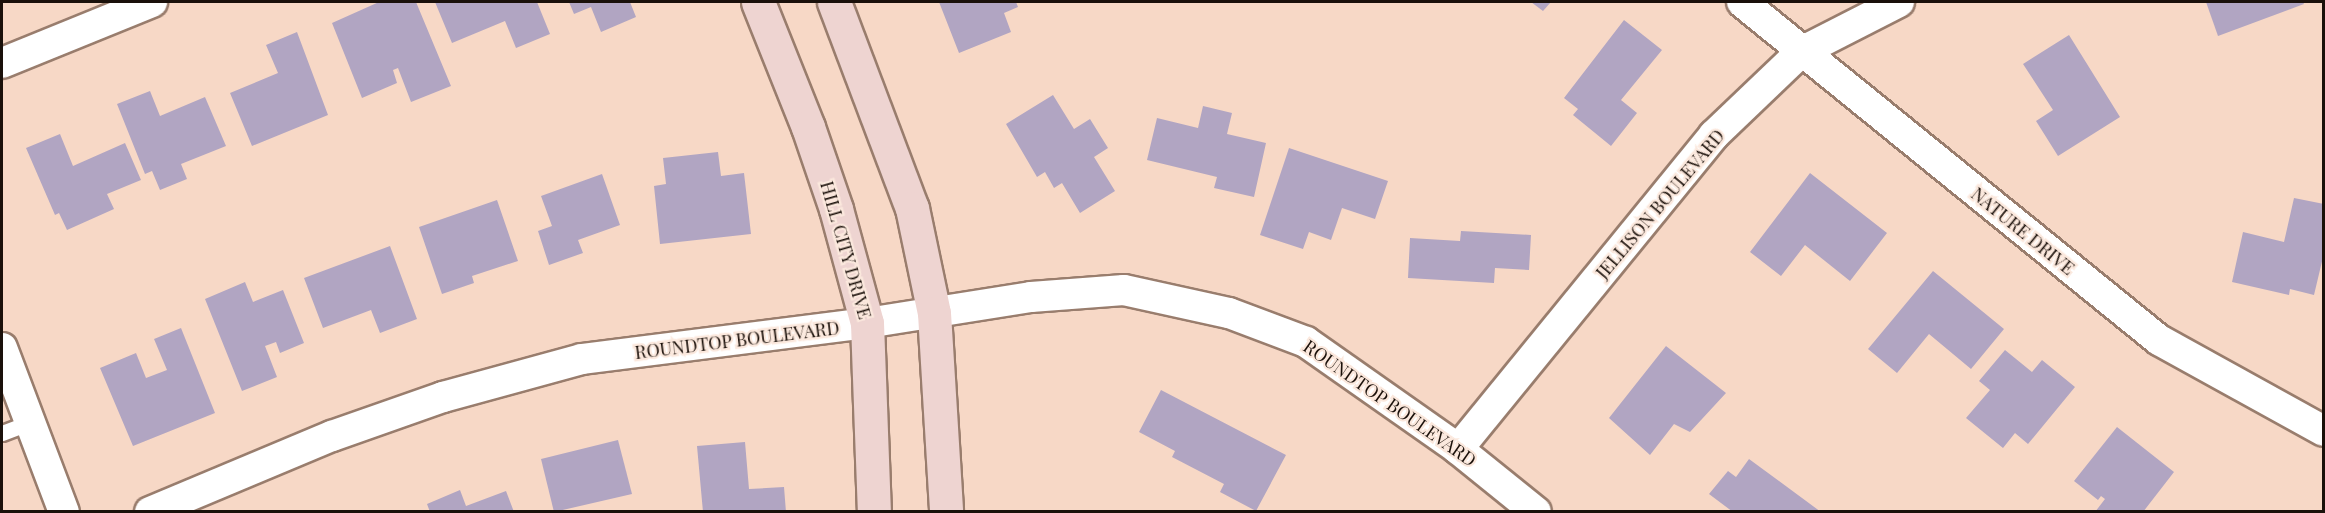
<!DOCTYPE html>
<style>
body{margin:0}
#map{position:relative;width:2325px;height:513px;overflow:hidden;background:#f7d8c6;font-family:"Playfair Display",serif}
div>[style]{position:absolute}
.building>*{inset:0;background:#b1a5c2}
.roads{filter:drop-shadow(2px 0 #997d6d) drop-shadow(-2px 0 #997d6d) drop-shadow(0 2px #997d6d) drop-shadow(0 -2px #997d6d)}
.lane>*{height:15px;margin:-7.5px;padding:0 7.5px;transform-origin:7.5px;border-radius:7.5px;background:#fff}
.street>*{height:30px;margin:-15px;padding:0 15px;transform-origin:15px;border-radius:15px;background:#fff}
.secondary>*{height:33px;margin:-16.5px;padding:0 16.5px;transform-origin:16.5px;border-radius:16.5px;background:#eed4d1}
span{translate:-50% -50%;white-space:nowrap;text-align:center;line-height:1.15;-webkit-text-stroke:4.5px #fbe8dd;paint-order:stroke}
.street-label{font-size:18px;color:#1a100a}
.frame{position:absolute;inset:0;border:3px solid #1a100a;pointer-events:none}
</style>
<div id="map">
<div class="building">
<i style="clip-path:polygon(379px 2px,416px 2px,451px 86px,411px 102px,398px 68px,393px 70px,397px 83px,362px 98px,332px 23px)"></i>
<i style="clip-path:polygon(435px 2px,537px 2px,550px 34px,516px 48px,505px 21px,452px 43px)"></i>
<i style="clip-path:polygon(569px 2px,630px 2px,636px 17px,601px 32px,591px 7px,574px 14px)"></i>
<i style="clip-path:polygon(939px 2px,1016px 2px,1018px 7px,1004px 13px,1011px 32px,959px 53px)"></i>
<i style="clip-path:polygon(1531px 2px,1551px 2px,1543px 11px)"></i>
<i style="clip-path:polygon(2206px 2px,2303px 2px,2304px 4px,2218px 36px)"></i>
<i style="clip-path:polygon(1624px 20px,1662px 50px,1621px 100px,1637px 113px,1611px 146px,1573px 115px,1578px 109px,1564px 98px)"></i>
<i style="clip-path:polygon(297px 32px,328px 115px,252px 146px,230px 93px,278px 73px,266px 45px)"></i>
<i style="clip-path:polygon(2069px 35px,2120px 117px,2058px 156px,2036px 121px,2053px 110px,2023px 64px)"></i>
<i style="clip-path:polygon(150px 91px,160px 116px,205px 97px,226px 146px,181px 164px,187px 179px,160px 190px,152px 171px,145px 174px,117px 104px)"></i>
<i style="clip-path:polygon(1053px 95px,1074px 129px,1090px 119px,1108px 148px,1094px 157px,1115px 191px,1080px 213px,1062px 183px,1054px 188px,1045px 172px,1037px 177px,1006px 124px)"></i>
<i style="clip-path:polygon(1203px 106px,1232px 113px,1227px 134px,1266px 143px,1254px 197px,1214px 188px,1217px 177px,1147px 160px,1157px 118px,1198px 128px)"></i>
<i style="clip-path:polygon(60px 134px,73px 166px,125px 143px,141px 180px,107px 194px,114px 209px,67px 230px,59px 213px,55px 215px,26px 148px)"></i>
<i style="clip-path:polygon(1289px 148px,1388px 181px,1375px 219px,1342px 208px,1331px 240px,1309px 232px,1303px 249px,1260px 235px)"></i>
<i style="clip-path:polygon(718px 152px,721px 176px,744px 173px,751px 234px,660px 244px,654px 186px,666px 184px,663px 158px)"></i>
<i style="clip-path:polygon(1810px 173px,1887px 233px,1850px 281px,1805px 245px,1781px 276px,1750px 252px)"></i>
<i style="clip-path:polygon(602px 174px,620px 225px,578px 240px,583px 253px,549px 265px,538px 231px,552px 226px,541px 196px)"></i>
<i style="clip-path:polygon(2294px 198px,2324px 204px,2324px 253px,2314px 295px,2290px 289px,2289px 295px,2232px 282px,2243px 232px,2284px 242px)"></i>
<i style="clip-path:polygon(497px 200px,518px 261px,472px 276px,474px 283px,442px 294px,419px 227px)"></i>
<i style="clip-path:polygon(1461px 231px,1531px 235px,1529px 270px,1495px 268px,1494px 283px,1408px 278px,1410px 238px,1460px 241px)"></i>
<i style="clip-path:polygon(390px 246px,417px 319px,380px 333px,371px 310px,323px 328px,304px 278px)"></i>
<i style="clip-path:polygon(1933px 271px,2004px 329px,1971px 369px,1929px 334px,1897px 373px,1868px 349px)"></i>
<i style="clip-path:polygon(245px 282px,253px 302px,283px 290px,304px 343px,280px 353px,276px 342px,265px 346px,277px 377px,242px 391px,205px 299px)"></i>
<i style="clip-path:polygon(181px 328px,215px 413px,133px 446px,100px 368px,136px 353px,146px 378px,167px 370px,154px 339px)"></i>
<i style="clip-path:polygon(1666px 346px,1726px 393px,1690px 432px,1674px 424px,1650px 455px,1609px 418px)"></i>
<i style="clip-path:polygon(2005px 350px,2032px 372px,2042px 360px,2075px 387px,2028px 444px,2015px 433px,2003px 448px,1966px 418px,1990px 390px,1979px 381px)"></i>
<i style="clip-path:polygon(1161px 390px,1286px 455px,1256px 511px,1220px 492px,1224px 484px,1172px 457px,1175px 451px,1139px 432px)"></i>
<i style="clip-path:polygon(2117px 427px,2174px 472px,2143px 512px,2095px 512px,2105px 499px,2101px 496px,2098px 500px,2074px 481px)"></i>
<i style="clip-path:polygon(618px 440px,632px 494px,554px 512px,541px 459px)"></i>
<i style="clip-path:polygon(745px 442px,749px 489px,784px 487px,786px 512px,703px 512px,697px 446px)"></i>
<i style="clip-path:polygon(1749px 459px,1821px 512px,1733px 512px,1709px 494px,1728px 471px,1736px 477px)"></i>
<i style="clip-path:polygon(460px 490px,466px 506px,506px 491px,514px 512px,430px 512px,427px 504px)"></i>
</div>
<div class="roads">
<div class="lane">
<i style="left:2px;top:433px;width:31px;rotate:-21deg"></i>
</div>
<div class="street">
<i style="left:1742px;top:2px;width:537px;rotate:39.03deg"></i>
<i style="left:2159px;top:340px;width:188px;rotate:28.9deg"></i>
<i style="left:2px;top:63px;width:162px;rotate:-22.1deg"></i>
<i style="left:2px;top:348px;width:175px;rotate:69.3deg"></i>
<i style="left:1458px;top:449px;width:405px;rotate:-50.8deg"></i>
<i style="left:1714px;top:135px;width:120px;rotate:-43.7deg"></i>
<i style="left:1801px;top:52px;width:110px;rotate:-27deg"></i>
<i style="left:150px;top:512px;width:197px;rotate:-22.7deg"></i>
<i style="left:332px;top:436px;width:118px;rotate:-19.4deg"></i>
<i style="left:443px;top:397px;width:144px;rotate:-15.3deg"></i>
<i style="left:582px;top:359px;width:287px;rotate:-7.2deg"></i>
<i style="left:867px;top:323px;width:166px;rotate:-9deg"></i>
<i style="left:1031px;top:297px;width:93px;rotate:-4.3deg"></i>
<i style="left:1124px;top:290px;width:107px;rotate:12.4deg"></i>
<i style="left:1229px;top:313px;width:82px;rotate:20.6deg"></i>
<i style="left:1306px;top:342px;width:186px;rotate:35.1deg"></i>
<i style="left:1458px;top:449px;width:100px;rotate:38.9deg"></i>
</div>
<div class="secondary">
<i style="left:758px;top:2px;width:135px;rotate:68.2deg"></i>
<i style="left:808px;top:127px;width:87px;rotate:71.1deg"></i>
<i style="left:836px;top:209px;width:118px;rotate:74.8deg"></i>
<i style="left:867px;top:323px;width:189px;rotate:87.9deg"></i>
<i style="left:834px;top:2px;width:220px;rotate:69.3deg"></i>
<i style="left:912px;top:208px;width:107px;rotate:78.2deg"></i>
<i style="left:934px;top:313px;width:199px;rotate:86.5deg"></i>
</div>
</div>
<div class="street-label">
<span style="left:1660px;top:204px;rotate:-50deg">JELLISON BOULEVARD</span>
<span style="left:2023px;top:231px;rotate:39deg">NATURE DRIVE</span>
<span style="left:846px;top:250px;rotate:74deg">HILL CITY DRIVE</span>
<span style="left:737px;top:340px;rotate:-7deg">ROUNDTOP BOULEVARD</span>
<span style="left:1390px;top:403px;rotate:35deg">ROUNDTOP BOULEVARD</span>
</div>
<div class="frame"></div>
</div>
